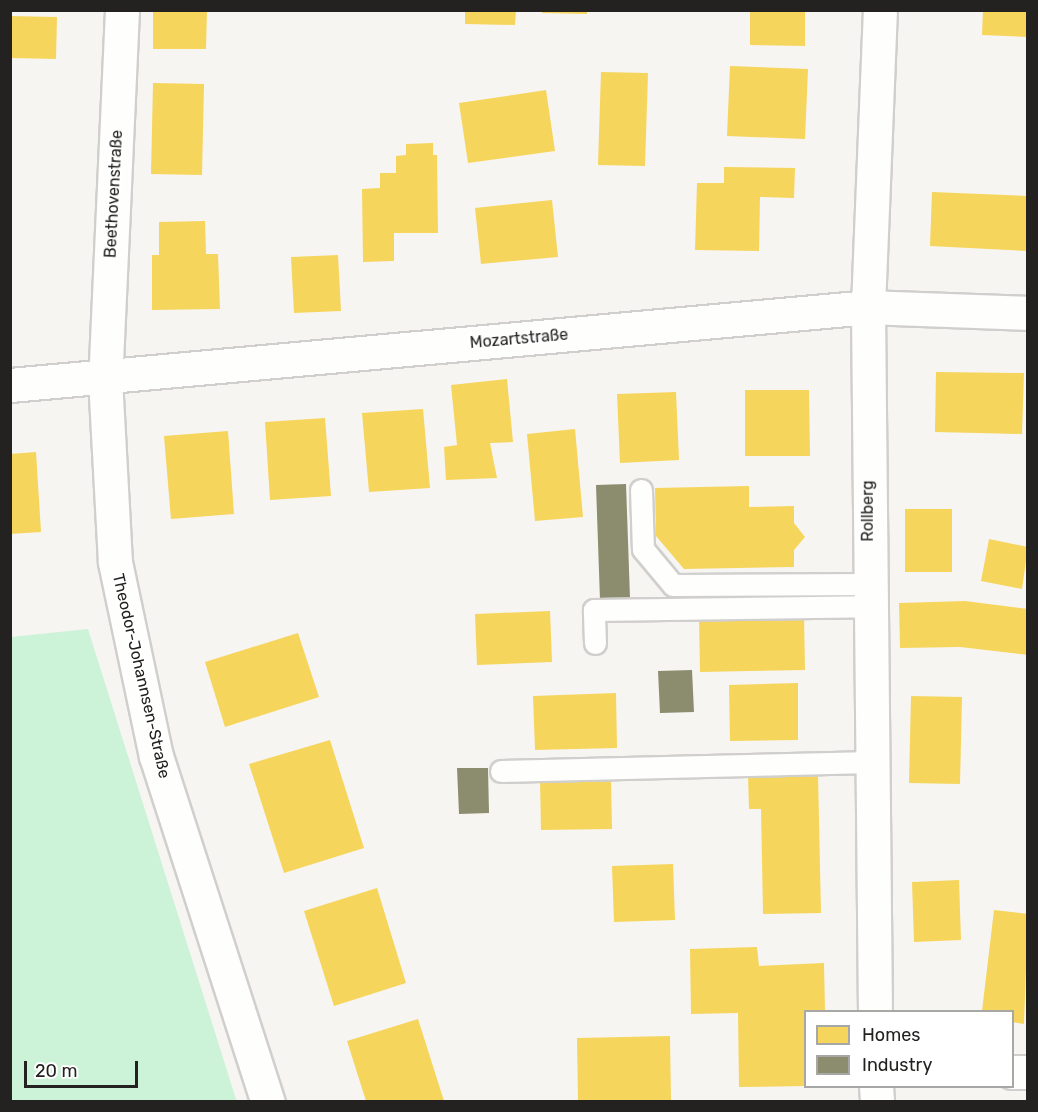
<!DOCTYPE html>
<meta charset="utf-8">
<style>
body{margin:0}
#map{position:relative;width:1038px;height:1112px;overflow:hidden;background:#f7f5f2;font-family:Rubik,sans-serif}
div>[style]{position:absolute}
.green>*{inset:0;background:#ccf2d7}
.homes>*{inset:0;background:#f6d55c}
.industry>*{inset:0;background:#8c8c6e}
.roads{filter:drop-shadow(2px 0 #d1cfcd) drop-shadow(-2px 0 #d1cfcd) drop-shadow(0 2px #d1cfcd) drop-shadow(0 -2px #d1cfcd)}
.lane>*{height:21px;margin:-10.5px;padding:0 10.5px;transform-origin:10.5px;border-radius:10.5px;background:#fefefd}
.street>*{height:33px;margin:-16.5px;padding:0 16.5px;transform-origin:16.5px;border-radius:16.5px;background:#fefefd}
span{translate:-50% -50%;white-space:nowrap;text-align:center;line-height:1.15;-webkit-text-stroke:6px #fff;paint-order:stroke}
.street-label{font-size:16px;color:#232220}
.frame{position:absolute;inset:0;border:12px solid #232220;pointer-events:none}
.legend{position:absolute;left:804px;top:1010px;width:210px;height:78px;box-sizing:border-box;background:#fff;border:2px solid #a7a7a6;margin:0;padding:8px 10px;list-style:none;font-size:18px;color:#232220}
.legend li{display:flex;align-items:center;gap:12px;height:30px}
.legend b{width:30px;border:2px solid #a7a7a6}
.scale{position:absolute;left:24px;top:1061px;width:114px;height:27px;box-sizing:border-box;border:3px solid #232220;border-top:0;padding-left:8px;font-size:18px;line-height:21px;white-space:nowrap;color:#232220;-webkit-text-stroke:4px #fff;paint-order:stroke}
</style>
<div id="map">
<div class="green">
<i style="clip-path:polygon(88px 629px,235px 1096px,237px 1101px,11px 1101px,11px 637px)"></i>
</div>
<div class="homes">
<i style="clip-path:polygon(153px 10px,207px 10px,206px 49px,153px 49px)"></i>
<i style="clip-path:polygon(465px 10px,516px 10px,515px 25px,465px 24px)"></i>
<i style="clip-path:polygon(542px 10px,587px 10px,587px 14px,542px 13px)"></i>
<i style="clip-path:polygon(750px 10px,805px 10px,805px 46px,750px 45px)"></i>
<i style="clip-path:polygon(983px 10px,1028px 10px,1028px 37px,982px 35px)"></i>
<i style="clip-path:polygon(10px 16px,57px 17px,56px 59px,10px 58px)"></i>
<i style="clip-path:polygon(730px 66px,808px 69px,805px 139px,727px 136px)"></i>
<i style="clip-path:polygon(601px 72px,648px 73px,645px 166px,598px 165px)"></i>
<i style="clip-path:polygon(153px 83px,204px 84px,202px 175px,151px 174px)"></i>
<i style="clip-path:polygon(546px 90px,555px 151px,468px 163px,459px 103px)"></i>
<i style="clip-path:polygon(433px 143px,433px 155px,437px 155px,438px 233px,394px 233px,394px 261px,363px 262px,362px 189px,380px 188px,380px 173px,396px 173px,396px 156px,406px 155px,406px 144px)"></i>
<i style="clip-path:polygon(724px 167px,795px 168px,794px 198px,760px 197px,759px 251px,695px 250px,697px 183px,724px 183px)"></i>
<i style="clip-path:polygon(932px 192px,1028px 196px,1028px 251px,930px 246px)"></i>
<i style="clip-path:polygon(552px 200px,558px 257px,481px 264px,475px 208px)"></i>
<i style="clip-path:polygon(205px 221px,206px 254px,218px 254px,220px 309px,152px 310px,152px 255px,159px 255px,159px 222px)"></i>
<i style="clip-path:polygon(338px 255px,341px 311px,294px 313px,291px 257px)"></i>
<i style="clip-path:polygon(936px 372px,1024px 373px,1022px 434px,935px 432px)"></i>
<i style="clip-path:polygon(507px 379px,513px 442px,490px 443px,497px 478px,446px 480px,444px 447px,457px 445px,451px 385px)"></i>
<i style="clip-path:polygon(745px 390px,809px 390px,810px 456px,745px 456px)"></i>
<i style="clip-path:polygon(676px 392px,679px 460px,620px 463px,617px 394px)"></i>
<i style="clip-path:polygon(423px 409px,430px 488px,369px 492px,362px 413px)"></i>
<i style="clip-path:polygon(325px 418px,331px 496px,270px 500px,265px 422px)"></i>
<i style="clip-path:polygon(575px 429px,583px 517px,535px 521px,527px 434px)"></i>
<i style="clip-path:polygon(228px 431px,234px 514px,171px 519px,164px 436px)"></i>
<i style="clip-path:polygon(36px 452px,41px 532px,10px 534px,10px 454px)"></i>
<i style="clip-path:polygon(749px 486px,749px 507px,794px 506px,794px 523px,805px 537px,794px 550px,794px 567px,684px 569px,656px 536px,655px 488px)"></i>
<i style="clip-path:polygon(905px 509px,952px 509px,952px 572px,905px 572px)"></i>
<i style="clip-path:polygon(989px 539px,1028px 547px,1022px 589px,981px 581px)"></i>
<i style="clip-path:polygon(965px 601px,1028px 609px,1028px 655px,960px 647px,900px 648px,899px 603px)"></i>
<i style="clip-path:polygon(550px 611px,552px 662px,477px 665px,475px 614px)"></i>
<i style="clip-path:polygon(804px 615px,805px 670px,700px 672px,699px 616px)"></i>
<i style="clip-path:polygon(298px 633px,319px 697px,225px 727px,205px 662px)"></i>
<i style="clip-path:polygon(798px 683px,798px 740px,730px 741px,729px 685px)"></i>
<i style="clip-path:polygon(616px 693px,617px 748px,535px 750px,533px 696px)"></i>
<i style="clip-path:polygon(911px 696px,962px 697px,960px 784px,909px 783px)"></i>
<i style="clip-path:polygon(330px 740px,364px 848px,284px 873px,249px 764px)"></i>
<i style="clip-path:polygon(818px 774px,821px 913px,763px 914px,761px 809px,749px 809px,748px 775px)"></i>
<i style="clip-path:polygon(611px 779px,612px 829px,541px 830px,540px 780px)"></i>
<i style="clip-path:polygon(673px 864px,675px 920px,614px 922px,612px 866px)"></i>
<i style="clip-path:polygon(959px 880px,961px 940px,914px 942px,912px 882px)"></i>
<i style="clip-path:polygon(377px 888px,406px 983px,334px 1006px,304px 911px)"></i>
<i style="clip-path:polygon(994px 910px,1028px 914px,1024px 1024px,1012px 1022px,1012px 1011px,982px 1011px)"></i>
<i style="clip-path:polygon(757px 947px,759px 966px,824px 963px,825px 1011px,806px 1011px,806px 1086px,739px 1087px,738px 1013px,691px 1014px,690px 949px)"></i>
<i style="clip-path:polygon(418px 1019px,444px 1101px,366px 1101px,347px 1041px)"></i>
<i style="clip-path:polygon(670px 1036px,671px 1101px,578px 1101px,577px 1038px)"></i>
</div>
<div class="industry">
<i style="clip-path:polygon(626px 484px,630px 598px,600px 600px,596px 485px)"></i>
<i style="clip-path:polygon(692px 670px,694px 712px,660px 713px,658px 671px)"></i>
<i style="clip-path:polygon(457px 768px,488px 768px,489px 813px,459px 814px)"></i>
</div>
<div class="roads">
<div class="lane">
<i style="left:641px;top:490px;width:59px;rotate:88.1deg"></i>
<i style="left:643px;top:549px;width:47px;rotate:50.2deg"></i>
<i style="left:673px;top:585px;width:196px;rotate:-0.3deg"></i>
<i style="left:595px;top:643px;width:33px;rotate:-92deg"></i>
<i style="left:594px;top:610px;width:275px;rotate:-0.8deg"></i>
<i style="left:501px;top:771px;width:370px;rotate:-1.4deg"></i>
</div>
<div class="street">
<i style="left:122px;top:10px;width:368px;rotate:92.6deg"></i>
<i style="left:105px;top:378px;width:184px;rotate:86.9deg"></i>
<i style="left:115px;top:562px;width:198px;rotate:78.1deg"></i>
<i style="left:156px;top:756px;width:364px;rotate:72.1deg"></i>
<i style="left:10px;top:385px;width:862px;rotate:-5.19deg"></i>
<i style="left:868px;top:307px;width:160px;rotate:2.1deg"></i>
<i style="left:875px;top:1012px;width:705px;rotate:-90.57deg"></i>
<i style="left:868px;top:307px;width:297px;rotate:-87.7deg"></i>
<i style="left:1012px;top:1072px;width:16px"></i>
<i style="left:876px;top:1086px;width:16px;rotate:86deg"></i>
</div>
</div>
<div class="street-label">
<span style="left:114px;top:194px;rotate:-87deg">Beethovenstraße</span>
<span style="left:519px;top:339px;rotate:-5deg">Mozartstraße</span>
<span style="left:868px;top:511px;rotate:-90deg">Rollberg</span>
<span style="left:141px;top:676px;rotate:77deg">Theodor-Johannsen-Straße</span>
</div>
<div class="frame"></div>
<ul class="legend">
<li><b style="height:16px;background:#f6d55c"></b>Homes</li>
<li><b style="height:16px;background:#8c8c6e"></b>Industry</li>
</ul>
<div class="scale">20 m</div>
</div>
